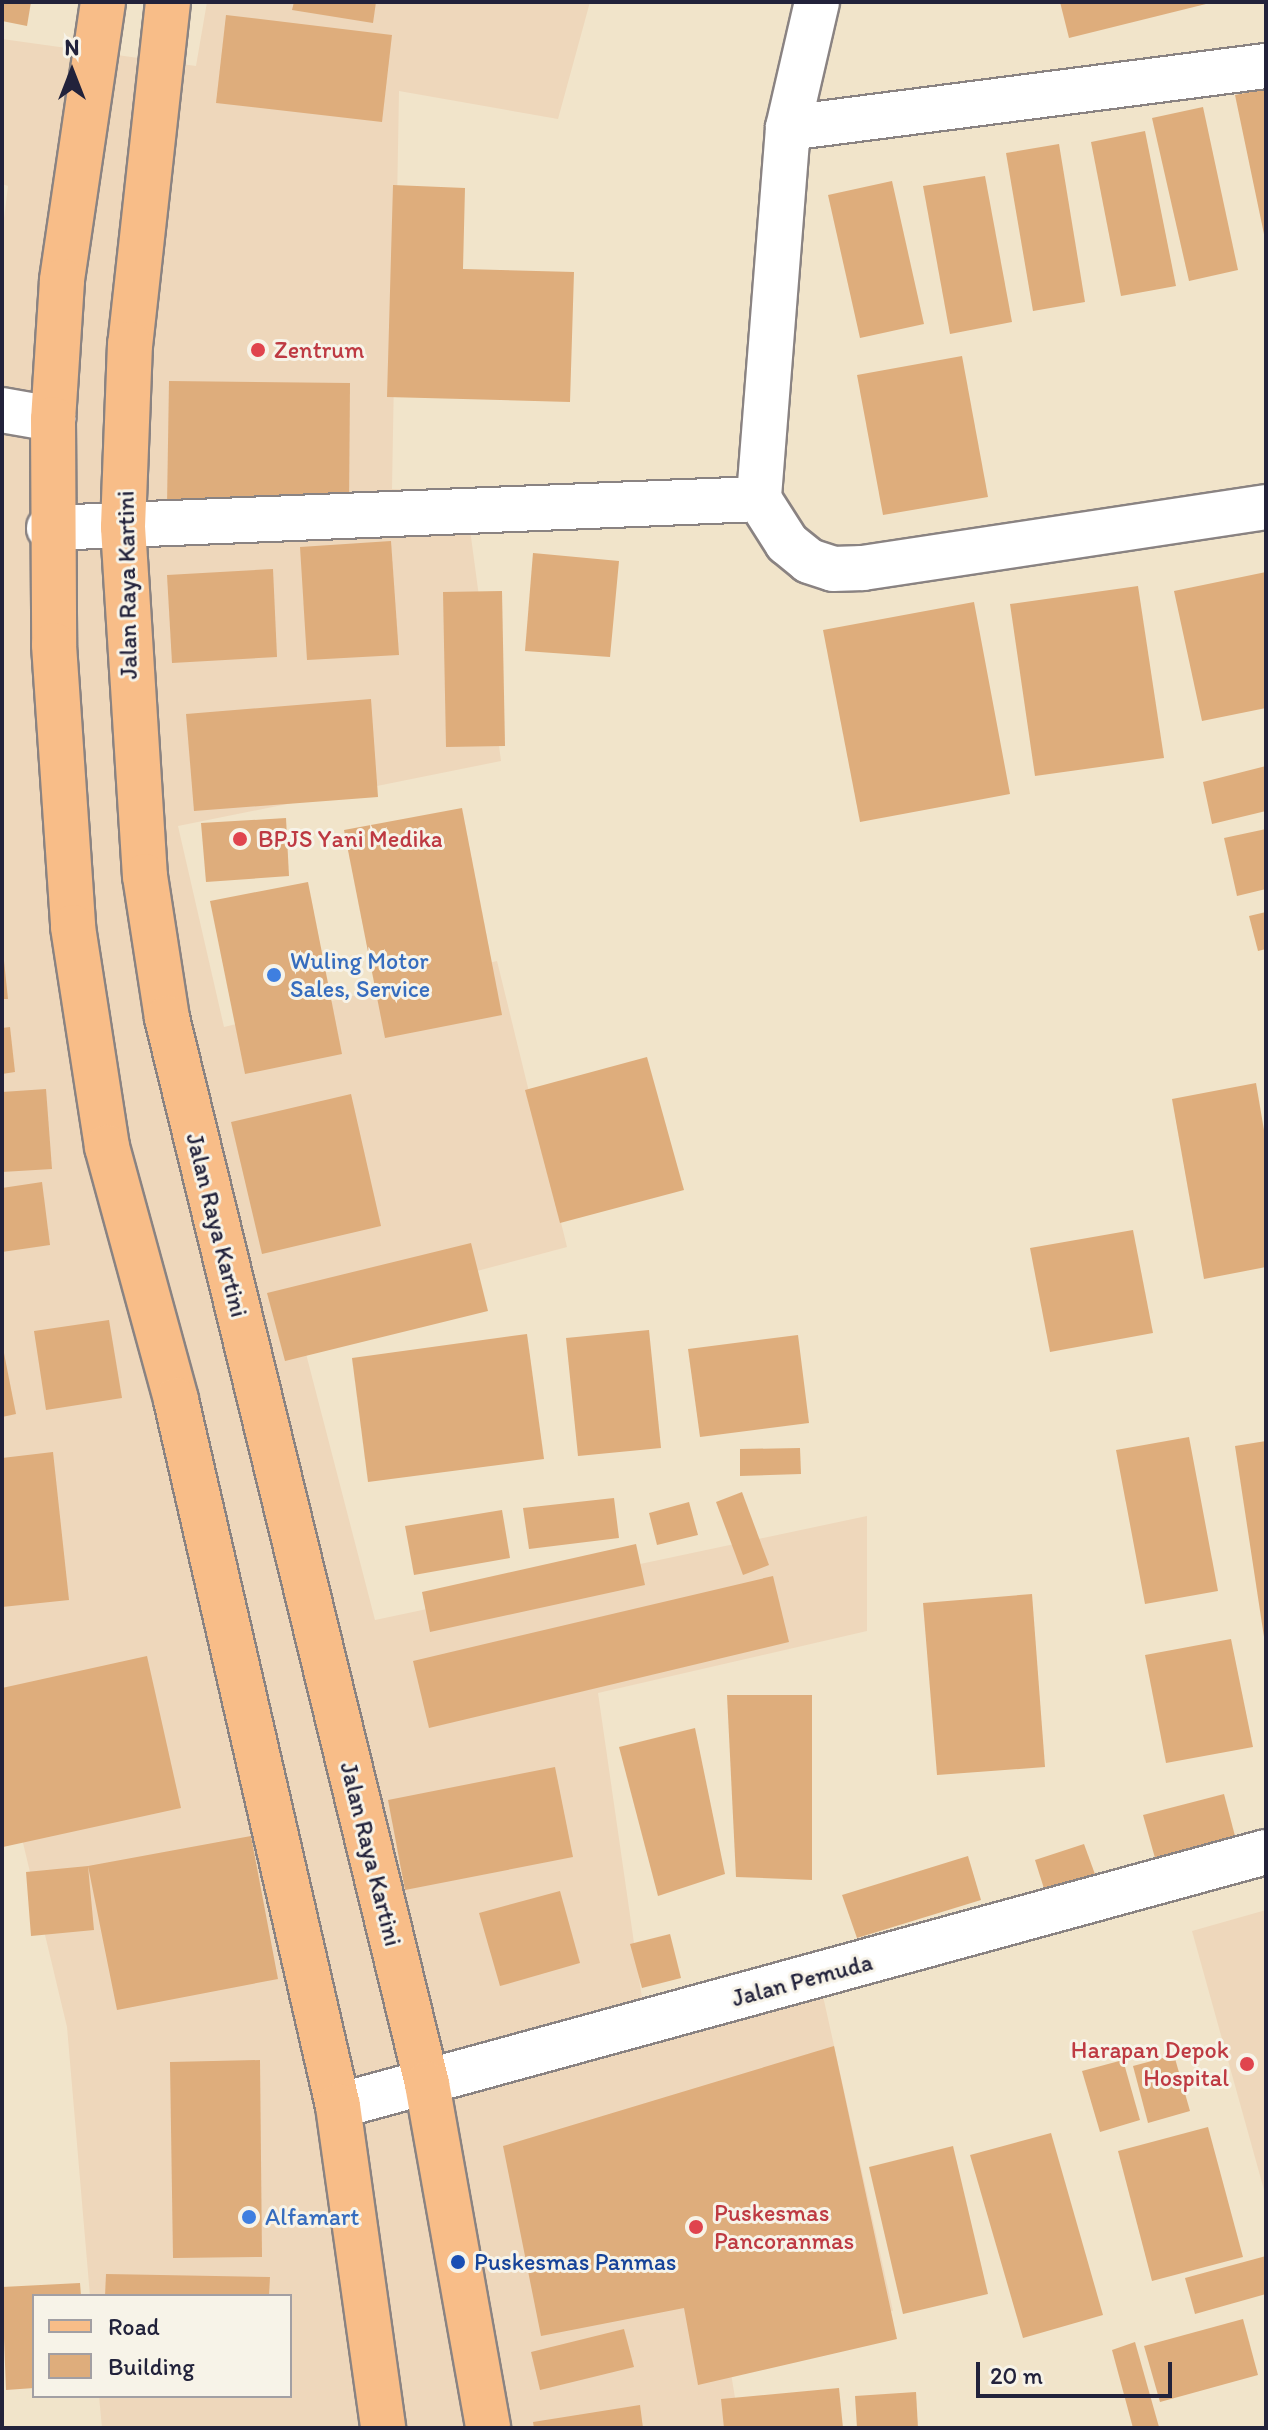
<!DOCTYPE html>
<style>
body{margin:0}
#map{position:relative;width:1268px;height:2430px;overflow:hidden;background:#f1e4ca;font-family:Itim,sans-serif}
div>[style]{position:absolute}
.built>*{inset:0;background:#eed7bb}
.building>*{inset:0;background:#dead7c}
.roads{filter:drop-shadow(2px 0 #8a8382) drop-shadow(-2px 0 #8a8382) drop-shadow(0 2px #8a8382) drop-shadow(0 -2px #8a8382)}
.minor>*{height:44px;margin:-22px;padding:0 22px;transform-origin:22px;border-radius:22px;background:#fff}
.primary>*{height:44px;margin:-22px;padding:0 22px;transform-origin:22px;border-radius:22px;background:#f8bd88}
.dots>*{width:22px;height:22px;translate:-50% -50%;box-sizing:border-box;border:4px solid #f7f3e8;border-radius:50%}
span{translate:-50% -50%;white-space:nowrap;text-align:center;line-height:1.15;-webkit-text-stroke:6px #f7f3e8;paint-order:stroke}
.health-label{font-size:24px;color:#be3a42}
.left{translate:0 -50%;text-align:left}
.right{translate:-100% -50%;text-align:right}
.street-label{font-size:24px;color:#22223b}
.shop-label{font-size:24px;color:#366cbe}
.transit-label{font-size:24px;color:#164399}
.frame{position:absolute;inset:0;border:4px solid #22223b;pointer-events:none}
.legend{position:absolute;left:32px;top:2294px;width:260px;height:104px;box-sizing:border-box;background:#f7f3e8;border:2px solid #a29fa3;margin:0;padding:10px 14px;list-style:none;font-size:24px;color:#22223b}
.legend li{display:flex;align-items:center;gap:16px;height:40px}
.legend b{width:40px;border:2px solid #a29fa3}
.north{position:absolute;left:32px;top:32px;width:80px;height:80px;-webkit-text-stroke:6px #f7f3e8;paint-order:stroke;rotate:0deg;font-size:22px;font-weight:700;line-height:32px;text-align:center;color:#22223b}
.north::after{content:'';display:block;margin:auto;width:28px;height:36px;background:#22223b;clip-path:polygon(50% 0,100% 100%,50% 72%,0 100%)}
.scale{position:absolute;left:976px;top:2362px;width:196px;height:36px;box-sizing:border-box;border:4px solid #22223b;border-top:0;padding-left:10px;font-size:24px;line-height:28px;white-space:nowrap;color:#22223b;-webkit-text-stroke:6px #f7f3e8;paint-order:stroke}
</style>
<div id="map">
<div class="built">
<i style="clip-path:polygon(207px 2px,590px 2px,558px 119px,399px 91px,392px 489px,465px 492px,501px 761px,178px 826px,224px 1027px,497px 961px,567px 1247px,297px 1319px,375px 1620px,867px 1516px,867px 1631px,598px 1693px,649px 2047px,821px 1987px,893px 2311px,725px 2337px,740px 2428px,102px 2428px,99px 2396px,290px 2396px,290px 2296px,90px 2296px,67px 2027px,2px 1755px,2px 235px,8px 186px,2px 184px,2px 39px,196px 66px)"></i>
<i style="clip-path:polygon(1266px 1910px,1266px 2197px,1192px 1931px)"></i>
</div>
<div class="building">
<i style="clip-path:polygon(2px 2px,31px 2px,27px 26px,2px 21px)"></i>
<i style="clip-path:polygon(294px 2px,376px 2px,373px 23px,292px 10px)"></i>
<i style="clip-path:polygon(1060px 2px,1210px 2px,1210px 3px,1069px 38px)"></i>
<i style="clip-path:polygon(226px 15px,392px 35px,382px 122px,216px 103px)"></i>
<i style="clip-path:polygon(1266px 89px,1266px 239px,1265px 239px,1235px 95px)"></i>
<i style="clip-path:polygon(1203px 107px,1238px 270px,1189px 281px,1152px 118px)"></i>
<i style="clip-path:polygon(1145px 131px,1176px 286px,1121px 296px,1091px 142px)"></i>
<i style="clip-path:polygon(1059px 144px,1085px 302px,1033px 311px,1006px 153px)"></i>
<i style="clip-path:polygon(985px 176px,1012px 322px,950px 334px,923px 186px)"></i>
<i style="clip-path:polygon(892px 181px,924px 324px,860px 338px,828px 195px)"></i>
<i style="clip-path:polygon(393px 185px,465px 188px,463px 269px,574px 272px,570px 402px,387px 397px)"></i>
<i style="clip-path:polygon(962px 356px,988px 497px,883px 515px,857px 375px)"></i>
<i style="clip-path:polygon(169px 381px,350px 383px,349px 507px,167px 505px)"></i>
<i style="clip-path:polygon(391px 541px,399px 655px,307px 660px,300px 547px)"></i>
<i style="clip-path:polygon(533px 553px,619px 561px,610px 657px,525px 651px)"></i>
<i style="clip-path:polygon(273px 569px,277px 657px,172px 663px,167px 575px)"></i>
<i style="clip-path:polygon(1266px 572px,1266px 708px,1202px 721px,1174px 591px)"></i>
<i style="clip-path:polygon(1138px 586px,1164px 758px,1035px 776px,1010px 604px)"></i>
<i style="clip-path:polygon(502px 591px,505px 746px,446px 747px,443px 592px)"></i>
<i style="clip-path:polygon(974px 602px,1010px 794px,860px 822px,823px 630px)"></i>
<i style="clip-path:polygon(371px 699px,378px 797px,194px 811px,186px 714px)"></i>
<i style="clip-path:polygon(1266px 766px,1266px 811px,1212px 824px,1203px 782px)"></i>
<i style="clip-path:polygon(462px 808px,502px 1015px,385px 1038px,344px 830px)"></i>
<i style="clip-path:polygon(286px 818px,289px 876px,206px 882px,201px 823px)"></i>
<i style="clip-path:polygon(1266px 829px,1266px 889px,1237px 896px,1224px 838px)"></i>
<i style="clip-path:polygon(308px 882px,342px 1054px,245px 1074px,210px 901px)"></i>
<i style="clip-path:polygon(1266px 912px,1266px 949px,1258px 951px,1249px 916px)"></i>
<i style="clip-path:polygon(2px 942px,8px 999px,2px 999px)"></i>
<i style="clip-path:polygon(10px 1027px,15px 1072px,2px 1074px,2px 1028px)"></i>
<i style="clip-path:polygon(647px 1057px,684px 1190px,560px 1223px,525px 1090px)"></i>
<i style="clip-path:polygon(1256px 1083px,1266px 1142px,1266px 1267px,1204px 1279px,1172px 1099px)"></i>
<i style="clip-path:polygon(46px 1089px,52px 1169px,2px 1172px,2px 1092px)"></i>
<i style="clip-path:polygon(351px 1094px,381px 1226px,262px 1254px,231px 1122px)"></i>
<i style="clip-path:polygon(42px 1182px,50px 1245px,2px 1252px,2px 1188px)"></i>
<i style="clip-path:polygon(1133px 1230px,1153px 1333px,1050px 1352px,1030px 1248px)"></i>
<i style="clip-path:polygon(471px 1243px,488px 1311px,285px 1361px,267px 1293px)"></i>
<i style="clip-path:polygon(109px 1320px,122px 1398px,46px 1410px,34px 1331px)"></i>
<i style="clip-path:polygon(649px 1330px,661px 1448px,578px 1456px,566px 1338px)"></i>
<i style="clip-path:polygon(527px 1334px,544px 1459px,368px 1482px,352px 1358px)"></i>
<i style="clip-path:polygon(798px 1335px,809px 1423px,700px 1437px,688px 1349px)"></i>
<i style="clip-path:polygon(2px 1343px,16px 1414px,2px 1417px)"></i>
<i style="clip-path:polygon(1189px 1437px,1218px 1591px,1145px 1604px,1116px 1450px)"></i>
<i style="clip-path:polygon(1266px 1441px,1266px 1637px,1264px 1637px,1235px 1446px)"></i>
<i style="clip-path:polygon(800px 1448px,801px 1474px,740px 1476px,740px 1449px)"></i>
<i style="clip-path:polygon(53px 1452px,69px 1600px,2px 1607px,2px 1458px)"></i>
<i style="clip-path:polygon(742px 1492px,769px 1565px,743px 1575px,716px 1502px)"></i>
<i style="clip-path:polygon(614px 1498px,619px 1538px,529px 1549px,523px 1508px)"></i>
<i style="clip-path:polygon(689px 1502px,698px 1535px,657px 1545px,649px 1513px)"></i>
<i style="clip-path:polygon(502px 1510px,510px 1558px,414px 1575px,405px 1526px)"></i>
<i style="clip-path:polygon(636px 1544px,645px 1585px,430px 1632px,422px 1592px)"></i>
<i style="clip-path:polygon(773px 1576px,789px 1642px,429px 1728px,413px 1661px)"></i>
<i style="clip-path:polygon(1032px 1594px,1045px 1767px,937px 1775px,923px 1603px)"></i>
<i style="clip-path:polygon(1231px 1639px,1253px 1747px,1166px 1763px,1145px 1655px)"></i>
<i style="clip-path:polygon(147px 1656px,181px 1808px,3px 1847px,2px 1688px)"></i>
<i style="clip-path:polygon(727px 1695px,812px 1695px,812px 1880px,736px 1877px)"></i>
<i style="clip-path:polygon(695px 1728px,725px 1874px,658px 1896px,619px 1747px)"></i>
<i style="clip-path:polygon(555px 1767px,573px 1857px,405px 1890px,388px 1800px)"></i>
<i style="clip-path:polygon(1224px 1794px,1235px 1836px,1155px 1858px,1143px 1815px)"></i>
<i style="clip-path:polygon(251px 1836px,278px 1979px,117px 2010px,88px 1866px,94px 1930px,31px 1936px,26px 1872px,88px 1866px)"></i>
<i style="clip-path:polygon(1084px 1844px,1096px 1877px,1046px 1895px,1035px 1860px)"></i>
<i style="clip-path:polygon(968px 1856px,981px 1900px,857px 1938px,842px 1895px)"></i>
<i style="clip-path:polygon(560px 1891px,580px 1963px,500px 1986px,479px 1913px)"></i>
<i style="clip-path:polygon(670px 1934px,681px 1978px,642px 1988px,630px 1944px)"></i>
<i style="clip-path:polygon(834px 2046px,897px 2339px,698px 2385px,684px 2308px,541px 2336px,503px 2146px)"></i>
<i style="clip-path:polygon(1174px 2055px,1190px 2111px,1148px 2123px,1133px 2066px)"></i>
<i style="clip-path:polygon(260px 2060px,262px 2257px,173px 2258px,170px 2062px)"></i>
<i style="clip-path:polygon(1123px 2060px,1140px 2120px,1100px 2132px,1082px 2071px)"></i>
<i style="clip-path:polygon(1208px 2127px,1243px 2257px,1152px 2281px,1118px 2151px)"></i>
<i style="clip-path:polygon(1051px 2133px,1103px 2315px,1023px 2338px,970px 2155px)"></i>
<i style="clip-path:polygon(953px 2146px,988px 2294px,903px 2314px,869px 2167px)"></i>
<i style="clip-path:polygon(1266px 2256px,1266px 2294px,1195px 2314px,1185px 2278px)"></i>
<i style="clip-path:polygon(106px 2274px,270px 2277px,269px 2296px,105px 2296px)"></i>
<i style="clip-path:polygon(80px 2283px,81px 2296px,34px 2296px,34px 2388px,6px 2390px,2px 2287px)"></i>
<i style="clip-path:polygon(1243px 2319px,1258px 2375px,1160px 2402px,1144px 2346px)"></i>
<i style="clip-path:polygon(624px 2329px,634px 2367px,540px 2390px,531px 2352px)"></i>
<i style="clip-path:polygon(1135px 2342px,1159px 2427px,1156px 2428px,1133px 2428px,1112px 2350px)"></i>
<i style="clip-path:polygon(839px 2388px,843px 2428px,724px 2428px,721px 2399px)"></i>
<i style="clip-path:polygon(916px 2392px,918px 2428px,857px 2428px,855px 2396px)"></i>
<i style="clip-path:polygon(640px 2405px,643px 2428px,534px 2428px,533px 2422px)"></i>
</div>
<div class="roads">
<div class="minor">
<i style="left:817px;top:2px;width:129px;rotate:103deg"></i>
<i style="left:788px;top:128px;width:372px;rotate:94.5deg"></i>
<i style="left:759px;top:499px;width:52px;rotate:57.5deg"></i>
<i style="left:787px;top:543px;width:28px;rotate:39deg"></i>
<i style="left:809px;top:561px;width:25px;rotate:18deg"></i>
<i style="left:833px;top:569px;width:30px;rotate:-2deg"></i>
<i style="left:863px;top:568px;width:408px;rotate:-8.6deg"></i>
<i style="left:788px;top:128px;width:482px;rotate:-7.4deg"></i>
<i style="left:2px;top:410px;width:52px;rotate:10deg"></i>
<i style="left:49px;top:528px;width:711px;rotate:-2.34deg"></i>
<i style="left:338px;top:2106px;width:962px;rotate:-15.31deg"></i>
</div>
<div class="primary">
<i style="left:103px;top:2px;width:282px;rotate:98.4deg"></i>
<i style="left:62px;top:281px;width:138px;rotate:93.7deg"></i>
<i style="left:53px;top:419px;width:226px;rotate:89.7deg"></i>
<i style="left:54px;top:645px;width:283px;rotate:86.1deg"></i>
<i style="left:73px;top:927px;width:223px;rotate:81.2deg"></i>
<i style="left:107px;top:1147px;width:262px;rotate:74.7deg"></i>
<i style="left:176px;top:1400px;width:724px;rotate:77.08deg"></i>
<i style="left:338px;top:2106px;width:325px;rotate:82deg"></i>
<i style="left:168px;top:2px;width:344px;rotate:96.3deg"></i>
<i style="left:130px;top:344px;width:183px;rotate:92.2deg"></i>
<i style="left:123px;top:527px;width:350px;rotate:86.4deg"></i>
<i style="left:145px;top:876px;width:144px;rotate:81.2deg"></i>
<i style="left:167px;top:1018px;width:1097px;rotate:76.29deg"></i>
<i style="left:427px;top:2084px;width:349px;rotate:79.9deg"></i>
</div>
</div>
<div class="dots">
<i style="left:258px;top:350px;background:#e0444e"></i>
<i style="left:240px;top:839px;background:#e0444e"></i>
<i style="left:274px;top:975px;background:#3f7fe0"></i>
<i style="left:1247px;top:2064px;background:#e0444e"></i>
<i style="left:249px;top:2217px;background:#3f7fe0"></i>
<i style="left:696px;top:2227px;background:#e0444e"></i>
<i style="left:458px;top:2262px;background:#1a4fb4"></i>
</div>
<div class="health-label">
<span class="left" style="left:274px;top:350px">Zentrum</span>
<span class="left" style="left:258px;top:839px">BPJS Yani Medika</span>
<span class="right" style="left:1229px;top:2064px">Harapan Depok<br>Hospital</span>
<span class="left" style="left:714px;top:2227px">Puskesmas<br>Pancoranmas</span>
</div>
<div class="street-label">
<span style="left:127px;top:585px;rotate:-91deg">Jalan Raya Kartini</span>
<span style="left:217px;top:1225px;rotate:76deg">Jalan Raya Kartini</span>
<span style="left:371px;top:1854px;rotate:76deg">Jalan Raya Kartini</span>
<span style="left:802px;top:1980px;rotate:-15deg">Jalan Pemuda</span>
</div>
<div class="shop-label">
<span class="left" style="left:290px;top:975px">Wuling Motor<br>Sales, Service</span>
<span class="left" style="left:265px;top:2217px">Alfamart</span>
</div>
<div class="transit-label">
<span class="left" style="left:474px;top:2262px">Puskesmas Panmas</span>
</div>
<div class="frame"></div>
<ul class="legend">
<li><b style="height:10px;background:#f8bd88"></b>Road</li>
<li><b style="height:22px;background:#dead7c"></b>Building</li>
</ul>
<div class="north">N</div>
<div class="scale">20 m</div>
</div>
